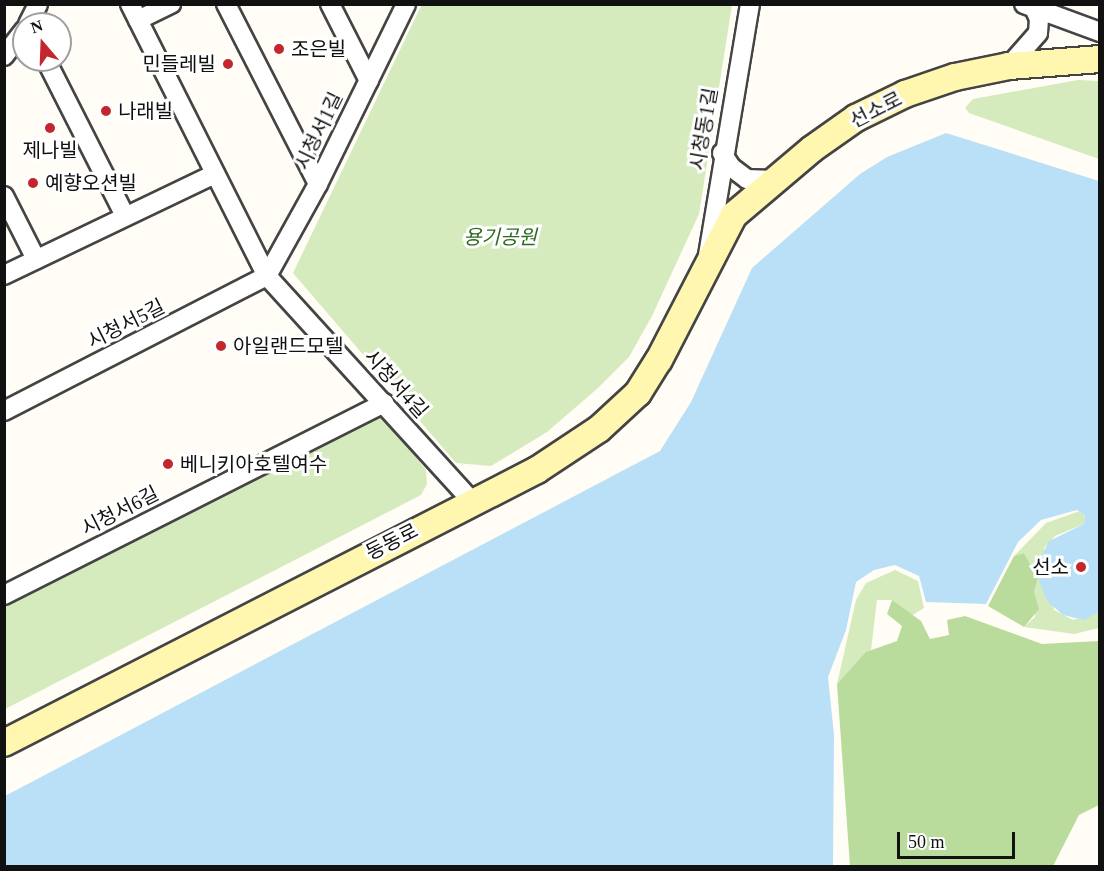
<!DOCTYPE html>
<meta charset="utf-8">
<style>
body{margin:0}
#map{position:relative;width:1104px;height:871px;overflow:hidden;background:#fffdf5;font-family:"Times New Roman","Noto Sans KR",serif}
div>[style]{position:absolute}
.green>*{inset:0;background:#d5ebbd}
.forest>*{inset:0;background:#b9dc9c}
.water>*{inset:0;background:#b9e0f7}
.roads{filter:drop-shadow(2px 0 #444) drop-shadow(-2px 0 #444) drop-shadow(0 2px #444) drop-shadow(0 -2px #444)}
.street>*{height:18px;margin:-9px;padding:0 9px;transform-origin:9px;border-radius:9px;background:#fff}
.secondary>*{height:26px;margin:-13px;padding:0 13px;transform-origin:13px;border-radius:13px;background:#fff6b0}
.dots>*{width:16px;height:16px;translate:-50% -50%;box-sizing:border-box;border:3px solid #fff;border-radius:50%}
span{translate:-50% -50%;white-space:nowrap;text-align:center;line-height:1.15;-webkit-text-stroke:6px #fff;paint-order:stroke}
.poi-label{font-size:20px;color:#111}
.left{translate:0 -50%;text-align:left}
.right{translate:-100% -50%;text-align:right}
.street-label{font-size:20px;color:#111}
.park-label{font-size:20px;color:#2f6b1f;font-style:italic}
.frame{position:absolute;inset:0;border:6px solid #111;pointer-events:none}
.north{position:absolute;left:12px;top:12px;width:60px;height:60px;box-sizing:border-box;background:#fff;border:2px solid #a0a0a0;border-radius:50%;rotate:341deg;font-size:16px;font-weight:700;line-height:24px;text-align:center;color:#111}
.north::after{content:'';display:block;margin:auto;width:21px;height:27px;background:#c4262e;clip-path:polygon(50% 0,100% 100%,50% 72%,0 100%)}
.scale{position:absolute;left:897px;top:832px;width:118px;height:27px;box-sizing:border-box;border:3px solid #111;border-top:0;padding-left:8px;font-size:18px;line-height:21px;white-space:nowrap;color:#111;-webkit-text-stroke:4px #fff;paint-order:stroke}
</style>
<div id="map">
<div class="green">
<i style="clip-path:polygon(422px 4px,732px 5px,699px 214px,652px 316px,629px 357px,598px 388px,547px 432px,491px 466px,456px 463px,293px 273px)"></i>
<i style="clip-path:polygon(1078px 80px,1099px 81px,1099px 159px,969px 113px,965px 108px,973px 99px)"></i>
<i style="clip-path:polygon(376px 418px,385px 418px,426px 470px,427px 484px,421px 495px,5px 709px,5px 606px)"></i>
<i style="clip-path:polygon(1080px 511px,1085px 515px,1084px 524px,1055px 536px,1044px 548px,1054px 610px,1073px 620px,1099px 612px,1099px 628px,1074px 634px,1024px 627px,1035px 617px,1034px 592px,1038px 578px,1024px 553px,1014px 556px,1046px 523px)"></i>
<i style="clip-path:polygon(895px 570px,918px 581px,924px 608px,911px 616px,892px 600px,877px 600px,871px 650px,837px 684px,856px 600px,866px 583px)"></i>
</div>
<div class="forest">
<i style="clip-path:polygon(1024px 553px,1038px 578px,1034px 592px,1039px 609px,1024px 627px,988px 606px,1014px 556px)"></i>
<i style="clip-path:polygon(892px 600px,921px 621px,930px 639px,949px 635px,947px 620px,965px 616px,1042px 644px,1099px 641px,1099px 805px,1079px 815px,1053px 866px,850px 866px,837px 684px,866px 652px,897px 641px,902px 626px,887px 614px)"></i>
</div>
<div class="water">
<i style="clip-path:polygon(946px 133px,1099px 181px,1099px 612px,1084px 620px,1063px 615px,1047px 601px,1038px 578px,1040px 559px,1049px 541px,1084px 524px,1085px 515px,1077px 510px,1041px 520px,1018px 542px,986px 604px,926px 602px,919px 576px,895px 565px,874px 570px,856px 582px,846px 630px,828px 677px,834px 735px,833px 866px,5px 866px,5px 796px,660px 451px,691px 402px,752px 268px,860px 174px,887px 157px)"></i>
</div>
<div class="roads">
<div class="street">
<i style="left:130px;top:4px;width:305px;rotate:63.3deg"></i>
<i style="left:267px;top:276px;width:303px;rotate:47.7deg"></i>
<i style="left:226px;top:4px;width:202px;rotate:62.9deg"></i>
<i style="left:330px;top:4px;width:86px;rotate:63.1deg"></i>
<i style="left:1024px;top:4px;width:81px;rotate:20.2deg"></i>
<i style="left:138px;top:20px;width:37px;rotate:-26deg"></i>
<i style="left:28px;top:24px;width:22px;rotate:-63deg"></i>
<i style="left:4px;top:56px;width:33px;rotate:-52deg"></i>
<i style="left:46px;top:60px;width:175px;rotate:63.1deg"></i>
<i style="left:1009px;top:66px;width:44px;rotate:-48.7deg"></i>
<i style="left:1038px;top:33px;width:14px;rotate:-86deg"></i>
<i style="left:1039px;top:19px;width:12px;rotate:-114deg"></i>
<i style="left:722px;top:153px;width:17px;rotate:57deg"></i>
<i style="left:731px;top:167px;width:20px;rotate:37deg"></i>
<i style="left:747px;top:179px;width:26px;rotate:2deg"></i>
<i style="left:4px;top:196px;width:71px;rotate:63.1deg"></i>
<i style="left:708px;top:255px;width:254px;rotate:-80.5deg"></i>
<i style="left:4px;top:275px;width:234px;rotate:-25.6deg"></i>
<i style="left:267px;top:276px;width:105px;rotate:-61deg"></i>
<i style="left:318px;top:184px;width:200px;rotate:-63.9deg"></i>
<i style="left:4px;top:411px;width:296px;rotate:-27.2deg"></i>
<i style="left:4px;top:595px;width:426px;rotate:-26.8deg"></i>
</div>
<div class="secondary">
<i style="left:4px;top:743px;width:599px;rotate:-27.12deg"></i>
<i style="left:537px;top:470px;width:74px;rotate:-33.5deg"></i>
<i style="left:599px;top:429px;width:53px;rotate:-42.7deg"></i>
<i style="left:638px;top:393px;width:39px;rotate:-58deg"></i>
<i style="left:659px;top:360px;width:163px;rotate:-62.7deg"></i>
<i style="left:734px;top:215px;width:102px;rotate:-40.2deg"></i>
<i style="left:812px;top:149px;width:54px;rotate:-35.2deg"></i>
<i style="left:856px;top:118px;width:55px;rotate:-26.1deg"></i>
<i style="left:905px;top:94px;width:53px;rotate:-18.8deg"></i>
<i style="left:955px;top:77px;width:55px;rotate:-11.5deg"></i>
<i style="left:1009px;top:66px;width:91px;rotate:-4.4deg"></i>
</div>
</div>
<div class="dots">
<i style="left:279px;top:49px;background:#c4262e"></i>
<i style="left:228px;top:64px;background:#c4262e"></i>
<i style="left:106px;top:111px;background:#c4262e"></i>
<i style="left:50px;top:128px;background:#c4262e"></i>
<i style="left:33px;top:183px;background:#c4262e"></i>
<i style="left:221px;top:346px;background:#c4262e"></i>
<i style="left:168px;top:464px;background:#c4262e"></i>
<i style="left:1081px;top:567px;background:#c4262e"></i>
</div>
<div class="poi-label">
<span class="left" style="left:291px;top:49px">조은빌</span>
<span class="right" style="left:216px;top:64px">민들레빌</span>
<span class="left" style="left:118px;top:111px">나래빌</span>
<span style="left:50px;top:150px">제나빌</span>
<span class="left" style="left:45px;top:183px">예향오션빌</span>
<span class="left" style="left:233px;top:346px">아일랜드모텔</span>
<span class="left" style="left:180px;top:464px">베니키아호텔여수</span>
<span class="right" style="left:1069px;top:567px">선소</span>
</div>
<div class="street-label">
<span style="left:876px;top:110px;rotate:-27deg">선소로</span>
<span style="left:704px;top:129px;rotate:-80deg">시청동1길</span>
<span style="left:319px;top:131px;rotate:-64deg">시청서1길</span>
<span style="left:126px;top:324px;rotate:-27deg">시청서5길</span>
<span style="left:396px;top:384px;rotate:48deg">시청서4길</span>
<span style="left:120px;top:511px;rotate:-27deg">시청서6길</span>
<span style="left:392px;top:542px;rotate:-27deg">동동로</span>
</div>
<div class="park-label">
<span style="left:500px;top:237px">용기공원</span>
</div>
<div class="frame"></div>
<div class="north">N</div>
<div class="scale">50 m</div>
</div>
